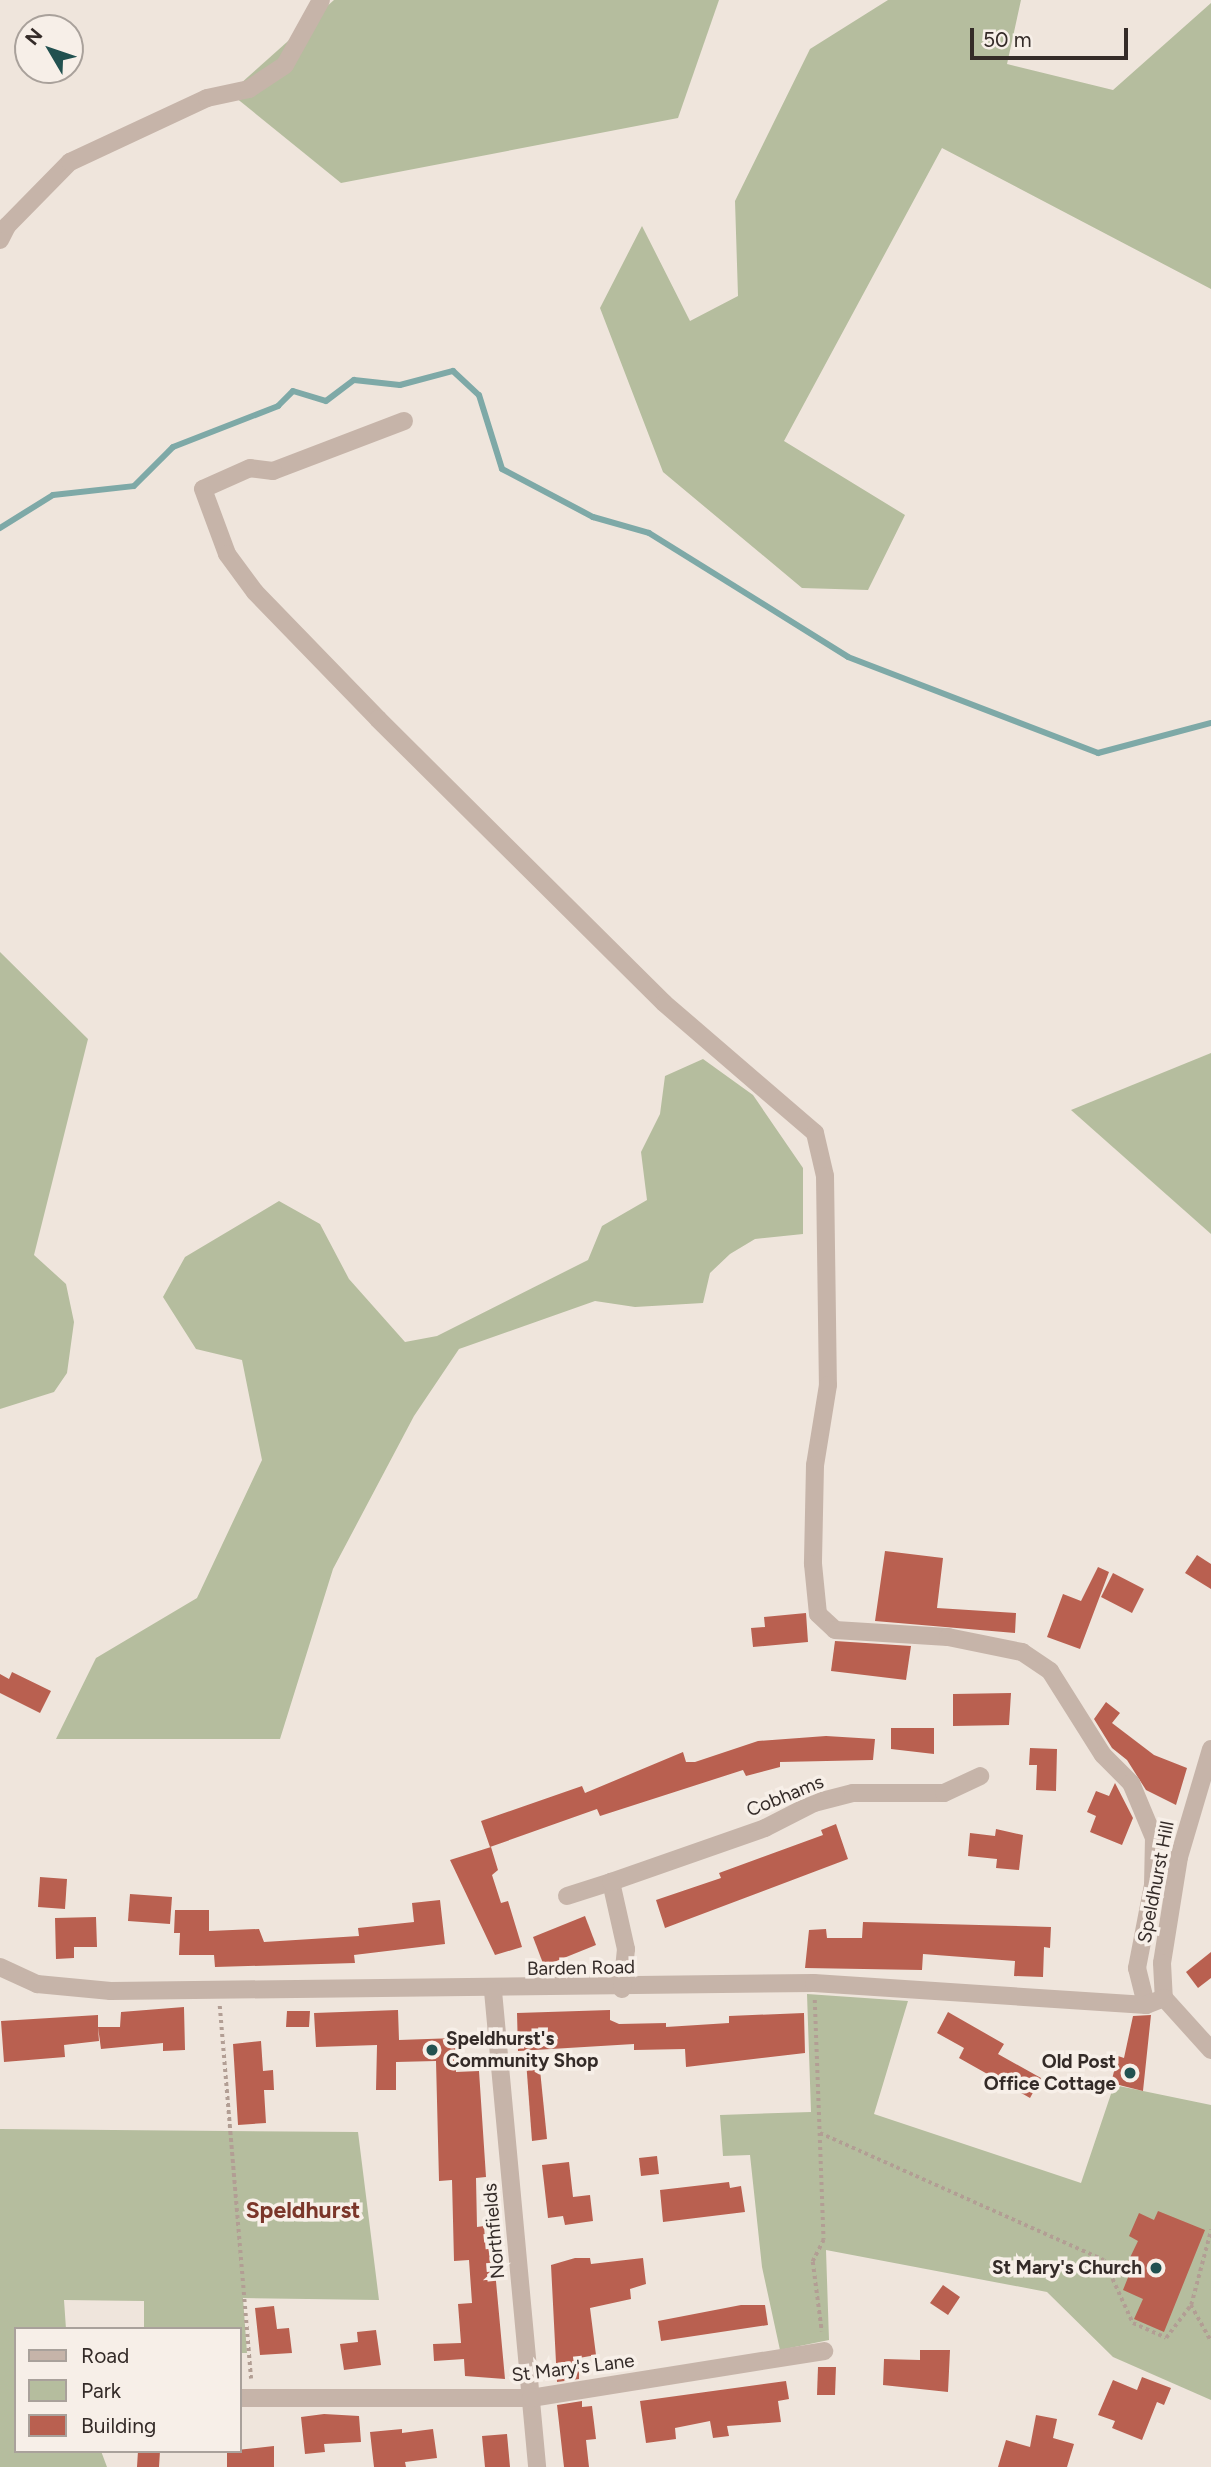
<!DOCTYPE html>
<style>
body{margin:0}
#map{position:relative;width:1211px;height:2467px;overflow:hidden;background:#efe5dc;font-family:Figtree,sans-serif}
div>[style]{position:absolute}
.green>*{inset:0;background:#b5bd9e}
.stream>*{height:6px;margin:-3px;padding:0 3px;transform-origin:3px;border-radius:3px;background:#7ea9a7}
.building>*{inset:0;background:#b96050}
.path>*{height:3.5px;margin-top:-1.75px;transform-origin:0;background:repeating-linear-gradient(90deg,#b29e94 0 3.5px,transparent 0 7px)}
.minor>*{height:18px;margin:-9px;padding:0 9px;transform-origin:9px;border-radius:9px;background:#c6b4a9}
.dots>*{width:19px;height:19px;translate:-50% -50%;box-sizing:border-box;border:4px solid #f7efe8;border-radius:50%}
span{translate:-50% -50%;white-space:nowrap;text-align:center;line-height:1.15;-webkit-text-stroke:7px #f7efe8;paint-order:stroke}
.street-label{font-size:19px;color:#342b28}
.poi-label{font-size:19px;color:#342b28;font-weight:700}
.left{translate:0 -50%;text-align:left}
.right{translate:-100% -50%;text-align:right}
.quarter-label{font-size:23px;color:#7b362a;font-weight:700}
.legend{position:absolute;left:14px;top:2327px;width:228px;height:126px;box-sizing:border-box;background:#f7efe8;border:2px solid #a9a19b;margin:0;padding:9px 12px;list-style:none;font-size:21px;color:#342b28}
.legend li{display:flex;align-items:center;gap:14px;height:35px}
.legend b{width:35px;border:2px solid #a9a19b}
.north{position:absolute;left:14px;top:14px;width:70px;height:70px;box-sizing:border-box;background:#f7efe8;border:2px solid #a9a19b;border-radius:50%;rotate:309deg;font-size:19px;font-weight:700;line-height:28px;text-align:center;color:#342b28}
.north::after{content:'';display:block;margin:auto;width:24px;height:32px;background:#225150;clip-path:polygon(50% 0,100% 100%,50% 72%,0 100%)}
.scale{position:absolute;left:970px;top:28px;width:158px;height:32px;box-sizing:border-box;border:4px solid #342b28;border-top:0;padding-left:9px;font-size:21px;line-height:24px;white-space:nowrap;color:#342b28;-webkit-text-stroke:5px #f7efe8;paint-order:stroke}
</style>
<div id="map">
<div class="green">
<i style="clip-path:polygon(334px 0,719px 0,678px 118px,341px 183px,230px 93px)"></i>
<i style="clip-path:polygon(888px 0,1021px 0,1007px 64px,1113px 90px,1211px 3px,1211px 289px,942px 148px,784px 441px,905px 515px,868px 590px,802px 588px,663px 472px,600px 308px,642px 226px,690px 321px,738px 296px,735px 201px,810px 49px)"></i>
<i style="clip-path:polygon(0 952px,88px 1039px,34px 1255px,66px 1284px,74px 1322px,67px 1373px,54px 1392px,0 1409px)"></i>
<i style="clip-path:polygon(1211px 1053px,1211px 1234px,1071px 1110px)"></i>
<i style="clip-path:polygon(703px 1059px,753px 1095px,803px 1168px,803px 1234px,755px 1239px,730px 1254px,710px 1273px,703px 1303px,635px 1307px,595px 1301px,459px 1349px,414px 1416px,333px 1569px,280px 1739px,56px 1739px,96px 1658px,197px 1598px,262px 1460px,242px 1360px,196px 1349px,163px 1297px,185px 1257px,279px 1201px,320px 1224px,349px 1279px,405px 1342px,437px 1336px,588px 1260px,602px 1226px,647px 1200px,641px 1152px,660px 1114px,665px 1076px)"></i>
<i style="clip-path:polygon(807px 1994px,908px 2001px,874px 2114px,1081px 2183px,1114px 2085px,1211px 2105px,1211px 2400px,1113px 2357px,1047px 2292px,826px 2250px,829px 2340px,780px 2350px,762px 2267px,750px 2155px,723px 2156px,720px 2115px,811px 2112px)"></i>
<i style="clip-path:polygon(0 2129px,358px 2132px,379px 2300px,243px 2298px,247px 2353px,240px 2353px,240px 2329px,144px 2329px,144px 2301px,64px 2300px,66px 2329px,16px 2329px,16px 2451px,101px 2451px,107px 2467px,0 2467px)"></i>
</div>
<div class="stream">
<i style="left:0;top:528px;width:62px;rotate:-31.9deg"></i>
<i style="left:53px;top:495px;width:81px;rotate:-6.3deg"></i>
<i style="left:134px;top:486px;width:55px;rotate:-45deg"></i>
<i style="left:173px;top:447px;width:113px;rotate:-21.3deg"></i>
<i style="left:278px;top:406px;width:21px;rotate:-45deg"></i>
<i style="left:293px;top:391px;width:34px;rotate:17deg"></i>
<i style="left:326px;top:401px;width:35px;rotate:-37deg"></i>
<i style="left:354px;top:380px;width:46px;rotate:6.2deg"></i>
<i style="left:400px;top:385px;width:55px;rotate:-14.8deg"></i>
<i style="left:453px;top:371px;width:35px;rotate:43deg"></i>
<i style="left:479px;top:395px;width:77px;rotate:72.7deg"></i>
<i style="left:502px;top:469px;width:103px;rotate:27.8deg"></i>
<i style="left:593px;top:517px;width:58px;rotate:15.9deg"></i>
<i style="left:649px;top:533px;width:234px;rotate:31.9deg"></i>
<i style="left:848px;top:657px;width:268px;rotate:21deg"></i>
<i style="left:1098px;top:753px;width:117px;rotate:-14.9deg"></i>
</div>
<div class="building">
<i style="clip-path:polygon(885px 1551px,943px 1558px,937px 1608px,1016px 1613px,1015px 1633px,875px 1621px)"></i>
<i style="clip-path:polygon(1197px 1555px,1211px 1564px,1211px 1589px,1185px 1573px)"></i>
<i style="clip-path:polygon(1098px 1567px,1109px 1572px,1080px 1649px,1047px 1637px,1063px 1594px,1081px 1601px)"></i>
<i style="clip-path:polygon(1113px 1573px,1144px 1589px,1132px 1613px,1101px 1597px)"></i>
<i style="clip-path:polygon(806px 1613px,808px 1642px,753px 1647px,751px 1628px,765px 1627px,764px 1617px)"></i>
<i style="clip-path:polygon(835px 1641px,911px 1646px,906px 1680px,831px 1671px)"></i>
<i style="clip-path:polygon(12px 1672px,51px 1691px,40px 1713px,0 1693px,0 1674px,9px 1679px)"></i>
<i style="clip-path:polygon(1011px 1693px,1009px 1725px,953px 1726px,953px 1694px)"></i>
<i style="clip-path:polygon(1106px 1702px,1120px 1713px,1112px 1723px,1154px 1755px,1187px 1768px,1176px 1805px,1146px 1790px,1127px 1760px,1112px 1748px,1094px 1719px)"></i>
<i style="clip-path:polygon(891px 1728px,934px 1728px,934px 1754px,891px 1749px)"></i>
<i style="clip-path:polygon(826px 1736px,875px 1739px,873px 1760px,780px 1762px,780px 1767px,746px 1776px,743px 1770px,600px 1816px,597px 1809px,490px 1847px,481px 1821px,582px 1786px,585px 1793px,683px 1752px,686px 1762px,695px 1762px,758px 1741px)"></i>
<i style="clip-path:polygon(1030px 1748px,1057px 1749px,1056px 1791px,1036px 1790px,1037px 1765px,1029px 1765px)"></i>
<i style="clip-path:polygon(1115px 1783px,1133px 1818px,1122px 1845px,1090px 1832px,1096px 1816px,1087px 1812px,1096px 1791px,1109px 1796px)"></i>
<i style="clip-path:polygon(836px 1824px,848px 1859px,665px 1928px,656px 1900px,721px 1878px,719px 1873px,823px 1835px,821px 1830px)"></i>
<i style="clip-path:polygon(996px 1829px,1023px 1835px,1019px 1870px,996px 1868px,997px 1859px,968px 1856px,970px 1833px,995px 1836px)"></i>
<i style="clip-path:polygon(491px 1847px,498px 1870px,492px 1875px,501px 1903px,508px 1901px,522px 1947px,495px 1955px,450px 1860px)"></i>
<i style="clip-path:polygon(40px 1877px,67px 1879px,65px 1909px,38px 1907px)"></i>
<i style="clip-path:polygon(130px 1894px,172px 1897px,170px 1924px,128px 1921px)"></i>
<i style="clip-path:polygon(440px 1900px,445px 1944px,354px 1955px,355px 1963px,215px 1967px,214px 1955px,179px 1955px,180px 1933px,174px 1933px,175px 1910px,209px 1910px,209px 1931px,259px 1929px,264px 1942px,359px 1936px,358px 1928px,414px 1922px,412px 1903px)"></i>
<i style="clip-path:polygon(585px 1916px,596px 1945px,544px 1966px,533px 1937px)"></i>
<i style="clip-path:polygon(96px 1917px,97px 1947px,74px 1947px,74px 1958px,56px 1959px,55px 1918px)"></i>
<i style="clip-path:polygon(863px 1922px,1051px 1927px,1050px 1948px,1044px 1947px,1043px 1977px,1014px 1976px,1015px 1961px,923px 1954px,922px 1970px,805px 1968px,809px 1930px,826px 1929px,827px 1938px,862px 1938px)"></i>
<i style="clip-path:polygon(1211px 1952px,1211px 1978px,1198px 1988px,1186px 1972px)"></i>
<i style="clip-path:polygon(184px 2007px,185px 2050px,163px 2051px,163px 2043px,101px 2049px,98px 2027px,99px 2041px,64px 2045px,65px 2057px,4px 2062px,1px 2021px,98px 2015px,98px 2027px,120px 2027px,121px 2012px)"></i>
<i style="clip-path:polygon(398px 2010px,399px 2040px,456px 2038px,456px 2072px,479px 2071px,486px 2177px,476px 2178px,477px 2227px,484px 2226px,485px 2239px,492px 2238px,505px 2379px,465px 2376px,464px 2359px,434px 2361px,433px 2344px,461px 2343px,458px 2304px,472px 2303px,469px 2260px,454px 2261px,452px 2180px,439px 2181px,436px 2061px,396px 2062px,396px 2090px,376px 2090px,377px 2045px,316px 2047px,314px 2013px)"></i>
<i style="clip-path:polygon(610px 2010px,610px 2020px,619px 2024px,666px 2023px,666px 2027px,729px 2023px,729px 2016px,804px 2013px,805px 2053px,686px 2067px,685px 2049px,634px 2050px,634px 2044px,518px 2051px,517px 2013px)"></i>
<i style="clip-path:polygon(287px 2011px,310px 2011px,309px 2027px,286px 2027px)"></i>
<i style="clip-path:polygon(948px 2012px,1004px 2044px,998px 2054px,1041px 2078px,1030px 2098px,959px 2058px,964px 2048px,937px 2033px)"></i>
<i style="clip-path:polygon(1151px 2015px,1143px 2091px,1111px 2083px,1118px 2056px,1124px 2058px,1133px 2016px)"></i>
<i style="clip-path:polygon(261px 2041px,263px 2071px,273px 2070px,274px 2090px,264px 2090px,266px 2123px,238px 2125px,233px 2044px)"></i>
<i style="clip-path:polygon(526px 2060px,539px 2060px,547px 2139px,532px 2141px)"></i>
<i style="clip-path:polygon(657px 2156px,659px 2174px,641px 2176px,639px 2158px)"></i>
<i style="clip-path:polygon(569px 2162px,573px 2197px,590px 2195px,593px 2221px,565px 2225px,563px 2216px,548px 2218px,542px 2165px)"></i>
<i style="clip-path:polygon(729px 2182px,730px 2188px,741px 2186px,745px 2212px,663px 2222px,660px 2190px)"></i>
<i style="clip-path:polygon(1158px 2211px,1205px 2230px,1164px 2332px,1134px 2319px,1143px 2299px,1123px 2290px,1129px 2275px,1123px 2272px,1138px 2241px,1129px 2236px,1139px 2213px,1154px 2220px)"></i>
<i style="clip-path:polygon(575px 2258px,590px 2258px,591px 2264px,643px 2258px,646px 2284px,630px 2289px,631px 2299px,590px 2308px,596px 2355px,579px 2358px,579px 2379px,557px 2382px,551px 2265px)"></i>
<i style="clip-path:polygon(943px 2285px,960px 2297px,948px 2315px,930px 2303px)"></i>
<i style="clip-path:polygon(741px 2305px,765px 2305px,768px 2325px,661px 2341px,658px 2321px)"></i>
<i style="clip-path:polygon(274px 2306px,277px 2329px,289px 2328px,292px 2353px,260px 2355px,255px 2308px)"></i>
<i style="clip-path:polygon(376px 2330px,381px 2365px,344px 2370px,340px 2344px,358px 2342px,357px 2332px)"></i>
<i style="clip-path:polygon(920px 2350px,950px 2350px,948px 2392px,883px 2385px,884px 2359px,920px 2360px)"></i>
<i style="clip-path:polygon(818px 2367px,836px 2367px,835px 2395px,817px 2395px)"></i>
<i style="clip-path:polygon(1142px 2377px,1171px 2388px,1164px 2405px,1157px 2402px,1142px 2440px,1112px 2428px,1115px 2421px,1098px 2415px,1113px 2380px,1137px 2390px)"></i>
<i style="clip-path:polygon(786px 2381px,789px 2399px,778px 2401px,781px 2422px,727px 2426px,729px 2436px,713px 2438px,710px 2421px,675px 2428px,676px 2439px,646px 2443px,640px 2401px)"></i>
<i style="clip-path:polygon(582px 2401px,582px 2407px,592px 2406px,596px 2439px,586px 2440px,589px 2467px,564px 2467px,557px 2405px)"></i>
<i style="clip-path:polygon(324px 2414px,359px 2416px,361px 2442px,324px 2444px,325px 2452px,305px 2454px,301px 2417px)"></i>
<i style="clip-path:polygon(1036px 2415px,1057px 2419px,1053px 2438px,1074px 2444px,1067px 2467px,998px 2467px,1006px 2440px,1030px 2447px)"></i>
<i style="clip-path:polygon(402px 2429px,402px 2433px,433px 2429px,437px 2458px,405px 2462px,406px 2467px,374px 2467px,370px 2432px)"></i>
<i style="clip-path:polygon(507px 2434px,510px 2467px,485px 2467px,482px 2436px)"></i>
<i style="clip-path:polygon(274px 2446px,274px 2467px,227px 2467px,227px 2451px)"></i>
<i style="clip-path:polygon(138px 2451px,160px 2451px,159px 2467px,137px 2467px)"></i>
</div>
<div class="path">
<i style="left:815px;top:2000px;width:240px;rotate:87.9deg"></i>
<i style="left:824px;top:2240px;width:25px;rotate:117deg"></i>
<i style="left:813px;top:2262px;width:70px;rotate:82.6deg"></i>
<i style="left:220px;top:2006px;width:374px;rotate:85.2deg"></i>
<i style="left:820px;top:2133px;width:311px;rotate:24.1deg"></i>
<i style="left:1104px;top:2260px;width:69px;rotate:65.3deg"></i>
<i style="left:1133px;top:2323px;width:36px;rotate:24deg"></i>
<i style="left:1166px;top:2338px;width:41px;rotate:-52.9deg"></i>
<i style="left:1191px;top:2305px;width:41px;rotate:60.9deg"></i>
<i style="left:1191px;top:2305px;width:78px;rotate:-75.1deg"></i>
</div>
<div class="minor">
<i style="left:0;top:240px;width:16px;rotate:-63deg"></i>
<i style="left:7px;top:226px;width:90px;rotate:-45.5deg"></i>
<i style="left:70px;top:162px;width:151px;rotate:-25deg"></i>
<i style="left:207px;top:98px;width:43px;rotate:-12.1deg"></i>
<i style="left:249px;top:89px;width:43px;rotate:-33.7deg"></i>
<i style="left:285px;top:65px;width:74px;rotate:-61deg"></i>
<i style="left:404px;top:421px;width:140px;rotate:159.1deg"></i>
<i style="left:273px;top:471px;width:23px;rotate:-173deg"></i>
<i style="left:250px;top:468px;width:51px;rotate:155.9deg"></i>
<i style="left:203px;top:489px;width:69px;rotate:69.7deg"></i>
<i style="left:227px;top:554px;width:47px;rotate:53.6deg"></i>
<i style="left:255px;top:592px;width:177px;rotate:45.9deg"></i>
<i style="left:378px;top:719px;width:403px;rotate:44.8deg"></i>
<i style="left:664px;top:1003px;width:199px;rotate:40.7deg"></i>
<i style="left:815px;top:1133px;width:44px;rotate:76.9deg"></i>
<i style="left:825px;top:1176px;width:209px;rotate:89.2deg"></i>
<i style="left:828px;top:1385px;width:81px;rotate:99.2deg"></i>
<i style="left:815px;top:1465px;width:99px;rotate:91.2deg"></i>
<i style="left:813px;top:1564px;width:50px;rotate:84.3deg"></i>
<i style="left:818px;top:1614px;width:23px;rotate:43deg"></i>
<i style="left:835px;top:1630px;width:113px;rotate:3.5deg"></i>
<i style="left:948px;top:1637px;width:76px;rotate:11.5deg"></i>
<i style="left:1022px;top:1652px;width:34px;rotate:34deg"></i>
<i style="left:1050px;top:1671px;width:99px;rotate:57.8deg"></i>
<i style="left:1103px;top:1755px;width:40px;rotate:45deg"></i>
<i style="left:1131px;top:1783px;width:60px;rotate:67.3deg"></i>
<i style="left:1154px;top:1838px;width:47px;rotate:91.2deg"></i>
<i style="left:1153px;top:1885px;width:85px;rotate:100.9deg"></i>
<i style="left:1137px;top:1968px;width:38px;rotate:76deg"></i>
<i style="left:1211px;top:1749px;width:113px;rotate:106.5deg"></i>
<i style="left:1179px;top:1857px;width:107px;rotate:99.1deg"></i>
<i style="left:1162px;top:1963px;width:35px;rotate:87deg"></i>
<i style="left:1164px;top:1998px;width:70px;rotate:47.9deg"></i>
<i style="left:567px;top:1896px;width:46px;rotate:-17.7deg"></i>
<i style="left:0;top:1967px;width:41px;rotate:24.7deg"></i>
<i style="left:37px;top:1984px;width:74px;rotate:5.4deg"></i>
<i style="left:111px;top:1991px;width:703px;rotate:-0.65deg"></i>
<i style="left:814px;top:1983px;width:333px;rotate:3.8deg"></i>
<i style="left:1146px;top:2005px;width:19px;rotate:-21deg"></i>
<i style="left:622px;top:1989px;width:40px;rotate:-84.3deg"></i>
<i style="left:626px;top:1949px;width:69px;rotate:-102.6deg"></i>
<i style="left:611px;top:1882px;width:163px;rotate:-19.3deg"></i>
<i style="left:765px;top:1828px;width:55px;rotate:-27deg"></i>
<i style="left:814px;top:1803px;width:40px;rotate:-14.4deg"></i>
<i style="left:853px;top:1793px;width:91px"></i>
<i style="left:944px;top:1793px;width:40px;rotate:-25deg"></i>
<i style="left:493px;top:1991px;width:478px;rotate:84.7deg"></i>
<i style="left:240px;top:2398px;width:291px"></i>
<i style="left:531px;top:2398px;width:297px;rotate:-9.1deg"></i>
</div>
<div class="dots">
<i style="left:432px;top:2050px;background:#225150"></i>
<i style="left:1130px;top:2073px;background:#225150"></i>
<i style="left:1156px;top:2268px;background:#225150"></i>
</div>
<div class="street-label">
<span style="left:785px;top:1796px;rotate:-22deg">Cobhams</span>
<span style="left:1156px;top:1882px;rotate:-79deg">Speldhurst Hill</span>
<span style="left:581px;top:1968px;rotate:-1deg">Barden Road</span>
<span style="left:494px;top:2231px;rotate:-95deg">Northfields</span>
<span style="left:573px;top:2368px;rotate:-7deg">St Mary's Lane</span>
</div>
<div class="poi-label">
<span class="left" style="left:446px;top:2050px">Speldhurst's<br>Community Shop</span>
<span class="right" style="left:1116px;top:2073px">Old Post<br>Office Cottage</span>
<span class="right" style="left:1142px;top:2268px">St Mary's Church</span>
</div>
<div class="quarter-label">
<span style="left:303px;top:2210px">Speldhurst</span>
</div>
<ul class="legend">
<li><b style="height:9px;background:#c6b4a9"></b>Road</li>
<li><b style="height:19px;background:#b5bd9e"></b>Park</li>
<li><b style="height:19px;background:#b96050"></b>Building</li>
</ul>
<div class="north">N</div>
<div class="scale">50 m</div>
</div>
